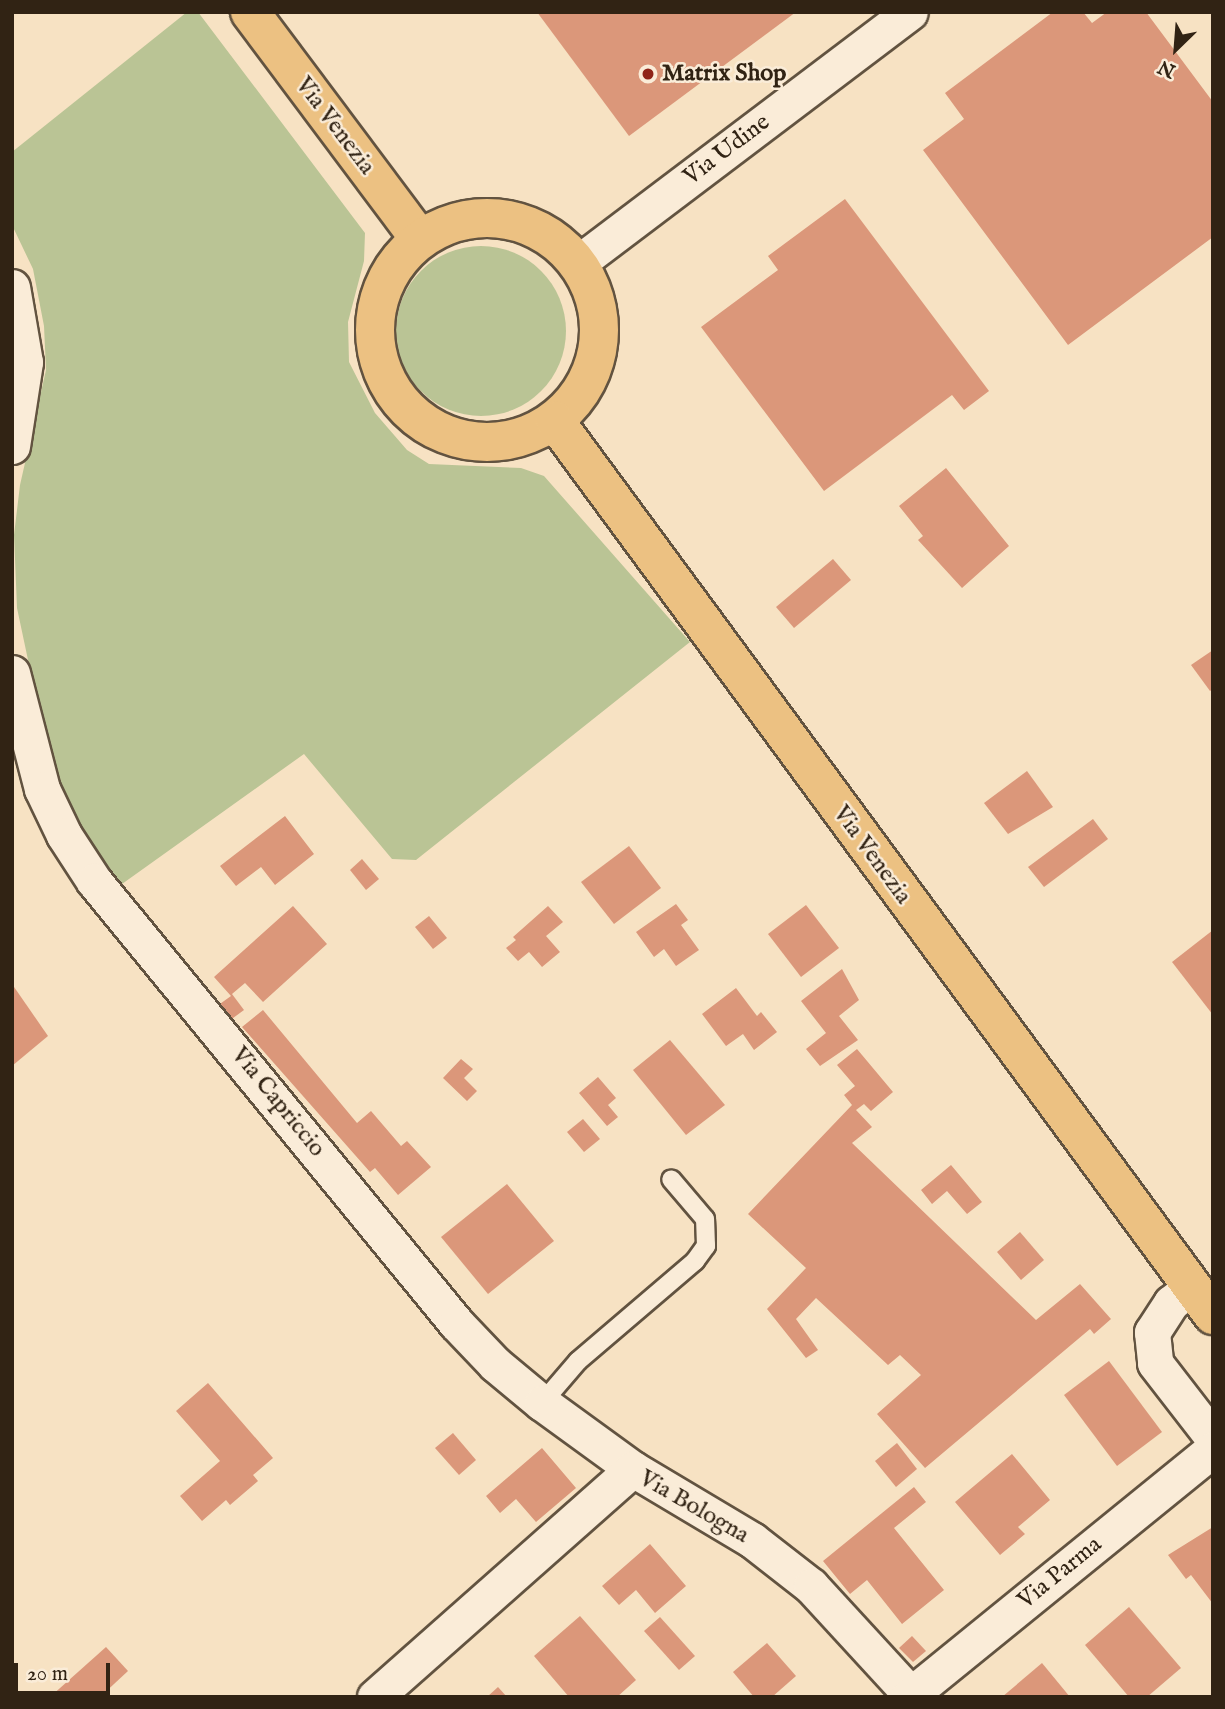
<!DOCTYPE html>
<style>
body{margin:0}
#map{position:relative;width:1225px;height:1709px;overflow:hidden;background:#f7e2c3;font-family:"IM FELL English",serif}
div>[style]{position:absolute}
.green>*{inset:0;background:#bac495}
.round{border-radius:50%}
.building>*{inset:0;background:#db977a}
.roads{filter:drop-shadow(2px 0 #625340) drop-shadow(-2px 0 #625340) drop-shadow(0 2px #625340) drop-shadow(0 -2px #625340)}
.lane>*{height:18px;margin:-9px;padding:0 9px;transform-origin:9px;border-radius:9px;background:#faecd8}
.street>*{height:35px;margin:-17.5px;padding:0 17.5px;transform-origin:17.5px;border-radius:17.5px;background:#faecd8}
.primary>*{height:38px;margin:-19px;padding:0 19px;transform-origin:19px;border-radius:19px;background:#ecc182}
.primary>.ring{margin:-19px;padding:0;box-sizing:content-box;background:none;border:38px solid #ecc182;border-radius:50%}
.dots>*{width:19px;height:19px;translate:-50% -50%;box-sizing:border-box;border:4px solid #faecd8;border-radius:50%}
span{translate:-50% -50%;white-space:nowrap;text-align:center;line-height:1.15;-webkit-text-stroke:5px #faecd8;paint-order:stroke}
.poi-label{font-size:24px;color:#312314;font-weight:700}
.left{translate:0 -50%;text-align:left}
.street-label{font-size:24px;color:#312314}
.frame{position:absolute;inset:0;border:14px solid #312314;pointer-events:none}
.north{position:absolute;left:1141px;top:14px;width:70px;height:70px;-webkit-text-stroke:5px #faecd8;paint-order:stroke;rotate:205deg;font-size:19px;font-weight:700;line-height:28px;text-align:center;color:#312314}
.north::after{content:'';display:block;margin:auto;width:24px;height:32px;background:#312314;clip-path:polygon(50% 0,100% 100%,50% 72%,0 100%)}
.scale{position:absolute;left:14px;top:1663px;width:96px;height:32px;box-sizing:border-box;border:4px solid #312314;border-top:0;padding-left:9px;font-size:21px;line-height:24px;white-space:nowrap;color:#312314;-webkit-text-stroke:5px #faecd8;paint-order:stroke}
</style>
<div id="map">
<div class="green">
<i style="clip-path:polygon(187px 12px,198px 12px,365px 233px,364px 261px,348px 322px,349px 362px,375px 413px,407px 450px,429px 464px,521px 468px,544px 476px,690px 642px,416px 860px,392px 859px,304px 754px,115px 889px,61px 789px,42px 726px,17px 608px,14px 535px,20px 485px,46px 370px,44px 326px,33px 269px,12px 225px,12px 152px)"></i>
<i class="round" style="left:396px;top:246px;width:170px;height:170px"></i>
</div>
<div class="building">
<i style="clip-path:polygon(537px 12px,796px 12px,629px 136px)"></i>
<i style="clip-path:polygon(1053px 12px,1083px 12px,1092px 23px,1107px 12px,1146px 12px,1213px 102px,1213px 237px,1068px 345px,923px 150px,964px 119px,945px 93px)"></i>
<i style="clip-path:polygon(845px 199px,989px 391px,964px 410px,952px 395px,824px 491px,701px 327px,778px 270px,768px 256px)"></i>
<i style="clip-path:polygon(946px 468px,1009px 546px,962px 588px,918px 540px,923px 536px,899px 506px)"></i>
<i style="clip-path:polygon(833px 559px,851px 580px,794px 628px,776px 607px)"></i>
<i style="clip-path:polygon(1213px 650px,1213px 689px,1210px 691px,1191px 665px)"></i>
<i style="clip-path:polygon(1027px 771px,1053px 807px,1008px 834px,984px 803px)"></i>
<i style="clip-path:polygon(285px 816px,314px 854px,275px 885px,261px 867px,236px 886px,220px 866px)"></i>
<i style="clip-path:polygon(1093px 819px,1108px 839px,1044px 887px,1028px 867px)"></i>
<i style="clip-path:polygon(629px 846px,661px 888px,614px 924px,581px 882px)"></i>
<i style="clip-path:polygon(362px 859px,379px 879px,366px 890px,350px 870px)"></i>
<i style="clip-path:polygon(676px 904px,688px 920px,681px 925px,699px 950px,676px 966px,664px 949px,654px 957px,636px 932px)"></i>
<i style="clip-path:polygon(806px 905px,839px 948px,801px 977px,768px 934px)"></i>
<i style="clip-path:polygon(293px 906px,327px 944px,263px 1002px,245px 983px,232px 994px,244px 1010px,229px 1021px,217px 1006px,231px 996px,214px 977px)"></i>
<i style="clip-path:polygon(548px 906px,563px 922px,546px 936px,560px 952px,542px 967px,529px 952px,518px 961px,506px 948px,516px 940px,513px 937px)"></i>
<i style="clip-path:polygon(429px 916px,447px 938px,433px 949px,415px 927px)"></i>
<i style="clip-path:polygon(1213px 930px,1213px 1015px,1172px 962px)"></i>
<i style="clip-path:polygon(842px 969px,859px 1000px,839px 1016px,858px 1040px,820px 1066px,806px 1049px,826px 1033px,801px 1001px)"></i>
<i style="clip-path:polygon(12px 984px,48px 1036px,12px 1066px)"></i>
<i style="clip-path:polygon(736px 988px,757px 1016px,761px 1012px,777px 1032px,754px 1050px,743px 1034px,726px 1046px,702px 1014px)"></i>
<i style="clip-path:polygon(263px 1010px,357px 1123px,371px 1111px,401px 1146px,407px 1141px,431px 1167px,398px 1195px,375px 1168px,370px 1172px,242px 1027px)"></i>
<i style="clip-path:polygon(670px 1040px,725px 1105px,686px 1135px,633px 1070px)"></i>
<i style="clip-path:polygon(857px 1049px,893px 1092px,871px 1111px,864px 1104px,856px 1110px,872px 1127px,852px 1143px,1036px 1320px,1080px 1284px,1111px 1319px,1094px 1334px,1090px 1329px,925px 1468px,877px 1414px,921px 1375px,900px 1355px,888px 1365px,816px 1298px,796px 1319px,818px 1350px,806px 1358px,767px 1309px,806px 1268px,748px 1214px,852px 1105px,844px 1095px,855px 1086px,837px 1065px)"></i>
<i style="clip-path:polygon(461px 1059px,473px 1069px,464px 1078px,477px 1091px,467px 1101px,443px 1078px)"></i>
<i style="clip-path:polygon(598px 1077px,616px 1098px,608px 1105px,618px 1117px,607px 1126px,579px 1093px)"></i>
<i style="clip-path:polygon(583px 1119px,600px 1139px,584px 1152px,567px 1132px)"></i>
<i style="clip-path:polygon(951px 1165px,982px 1202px,967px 1214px,947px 1191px,932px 1204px,921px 1190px)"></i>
<i style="clip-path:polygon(507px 1184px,554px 1241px,488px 1294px,441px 1237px)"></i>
<i style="clip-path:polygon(1020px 1232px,1044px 1260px,1021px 1280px,997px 1252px)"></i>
<i style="clip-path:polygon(1109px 1361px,1162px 1432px,1117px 1466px,1064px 1395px)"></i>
<i style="clip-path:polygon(208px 1383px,273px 1458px,253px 1475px,258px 1481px,230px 1505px,226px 1500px,202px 1521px,180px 1496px,220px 1461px,176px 1411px)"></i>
<i style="clip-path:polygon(453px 1433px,476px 1460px,459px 1475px,435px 1448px)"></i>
<i style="clip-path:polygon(897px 1443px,917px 1469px,896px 1487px,875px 1461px)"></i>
<i style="clip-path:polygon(542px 1448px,576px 1488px,536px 1522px,516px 1499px,500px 1513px,486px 1496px)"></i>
<i style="clip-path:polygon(1012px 1454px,1050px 1500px,1018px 1527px,1025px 1534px,1000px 1555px,955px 1502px)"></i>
<i style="clip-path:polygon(914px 1487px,926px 1502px,894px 1528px,944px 1590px,902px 1624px,867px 1580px,850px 1594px,823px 1561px)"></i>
<i style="clip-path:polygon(1213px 1527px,1213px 1604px,1191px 1575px,1186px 1579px,1168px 1555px)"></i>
<i style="clip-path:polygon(650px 1544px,686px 1586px,655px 1613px,636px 1590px,619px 1605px,602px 1586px)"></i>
<i style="clip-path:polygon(1129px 1607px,1181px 1668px,1147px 1697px,1129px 1697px,1085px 1645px)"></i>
<i style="clip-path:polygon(580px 1616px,636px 1680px,617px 1697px,569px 1697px,534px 1656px)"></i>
<i style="clip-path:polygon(660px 1617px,695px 1656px,679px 1670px,644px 1631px)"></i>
<i style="clip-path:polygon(912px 1636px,926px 1651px,913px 1662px,899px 1648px)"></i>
<i style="clip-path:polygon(767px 1643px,796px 1676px,772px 1697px,754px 1697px,733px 1672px)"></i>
<i style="clip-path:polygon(106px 1647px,128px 1671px,100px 1697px,50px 1697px)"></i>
<i style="clip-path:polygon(1042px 1663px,1070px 1697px,1002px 1697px)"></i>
<i style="clip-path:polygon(498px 1687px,507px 1697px,487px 1697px)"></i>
</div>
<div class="roads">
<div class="lane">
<i style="left:542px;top:1403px;width:55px;rotate:-49.4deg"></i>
<i style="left:578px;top:1361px;width:154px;rotate:-40.5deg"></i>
<i style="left:695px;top:1261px;width:19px;rotate:-54deg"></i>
<i style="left:706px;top:1246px;width:27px;rotate:-92deg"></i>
<i style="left:705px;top:1219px;width:52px;rotate:-130.4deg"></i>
</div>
<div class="street">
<i style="left:578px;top:263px;width:416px;rotate:-37.1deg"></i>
<i style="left:12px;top:287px;width:76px;rotate:80.2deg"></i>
<i style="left:25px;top:362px;width:85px;rotate:98.8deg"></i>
<i style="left:12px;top:673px;width:120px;rotate:75.5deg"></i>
<i style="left:42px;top:789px;width:51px;rotate:64.4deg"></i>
<i style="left:64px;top:835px;width:55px;rotate:56.9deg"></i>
<i style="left:94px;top:881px;width:571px;rotate:50.68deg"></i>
<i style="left:456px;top:1323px;width:57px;rotate:46.4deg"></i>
<i style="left:495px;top:1364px;width:61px;rotate:39.7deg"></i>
<i style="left:542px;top:1403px;width:112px;rotate:36deg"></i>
<i style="left:633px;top:1469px;width:139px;rotate:30.8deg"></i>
<i style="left:752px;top:1540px;width:75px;rotate:37.9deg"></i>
<i style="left:811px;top:1586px;width:151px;rotate:47.4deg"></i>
<i style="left:1192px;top:1287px;width:26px;rotate:143deg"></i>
<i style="left:1171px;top:1303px;width:35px;rotate:123deg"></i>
<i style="left:1152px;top:1332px;width:31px;rotate:84deg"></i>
<i style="left:1155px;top:1363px;width:95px;rotate:52.3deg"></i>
<i style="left:375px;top:1697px;width:344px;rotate:-41.5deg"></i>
<i style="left:908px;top:1697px;width:393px;rotate:-39.1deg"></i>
</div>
<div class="primary">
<i style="left:250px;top:12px;width:284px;rotate:53.2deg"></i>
<i class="ring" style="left:375px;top:218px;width:186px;height:186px"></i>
<i style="left:555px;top:421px;width:1110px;rotate:53.65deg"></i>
</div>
</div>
<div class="dots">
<i style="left:648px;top:74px;background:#8f2418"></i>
</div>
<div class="poi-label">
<span class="left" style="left:662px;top:74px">Matrix Shop</span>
</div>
<div class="street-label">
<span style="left:335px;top:126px;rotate:53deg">Via Venezia</span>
<span style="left:727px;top:150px;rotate:-37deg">Via Udine</span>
<span style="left:872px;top:855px;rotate:54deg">Via Venezia</span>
<span style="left:278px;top:1102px;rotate:51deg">Via Capriccio</span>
<span style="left:694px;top:1507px;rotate:30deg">Via Bologna</span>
<span style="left:1060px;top:1573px;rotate:-39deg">Via Parma</span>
</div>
<div class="frame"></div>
<div class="north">N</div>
<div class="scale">20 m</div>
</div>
